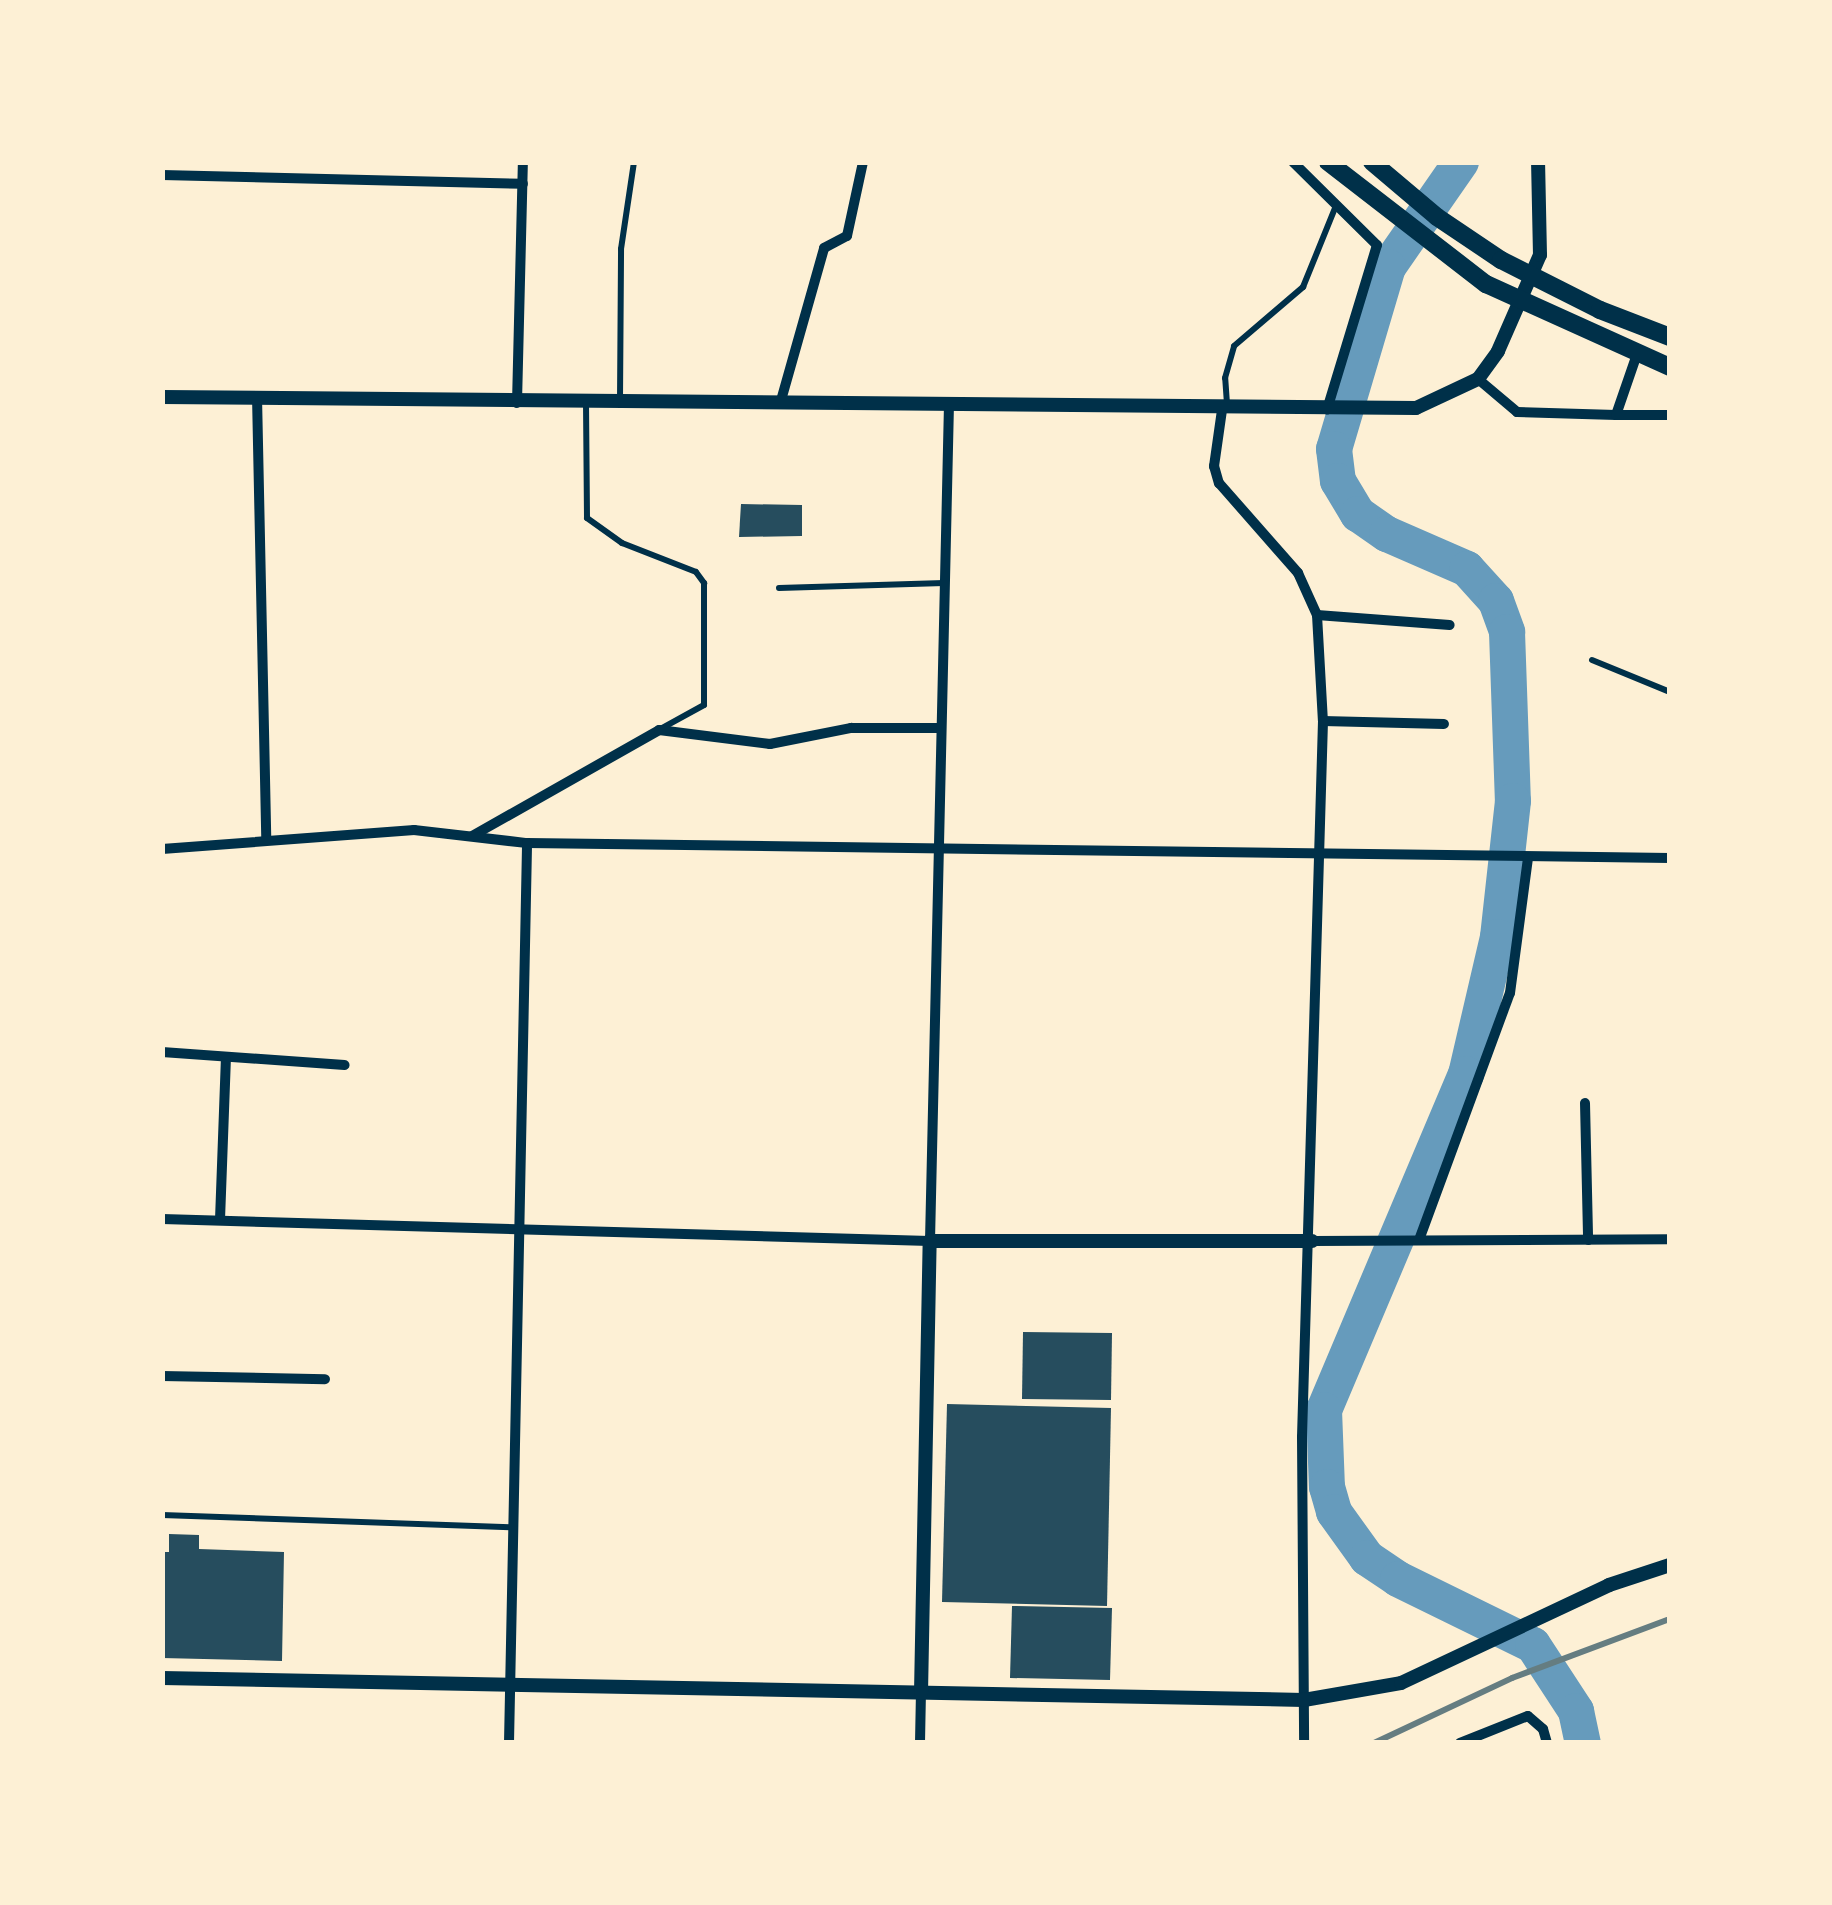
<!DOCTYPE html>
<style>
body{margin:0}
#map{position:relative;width:1832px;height:1905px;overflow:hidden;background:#fdf0d5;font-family:Barlow,sans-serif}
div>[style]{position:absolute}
.river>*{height:36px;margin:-18px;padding:0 18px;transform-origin:18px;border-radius:18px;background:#669bbc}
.building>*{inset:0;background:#264d5e}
.service>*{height:6px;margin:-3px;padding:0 3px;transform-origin:3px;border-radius:3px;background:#003049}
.minor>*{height:10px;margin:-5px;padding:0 5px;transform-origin:5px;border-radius:5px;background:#003049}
.tertiary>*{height:14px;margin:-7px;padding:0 7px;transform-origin:7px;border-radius:7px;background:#003049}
.primary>*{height:18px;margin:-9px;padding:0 9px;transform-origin:9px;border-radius:9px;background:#003049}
.rail>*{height:6px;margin:-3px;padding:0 3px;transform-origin:3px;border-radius:3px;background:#657d81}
span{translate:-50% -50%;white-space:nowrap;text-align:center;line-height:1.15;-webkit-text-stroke:9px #fdf0d5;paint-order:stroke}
.frame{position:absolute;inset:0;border:165px solid #fdf0d5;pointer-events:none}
</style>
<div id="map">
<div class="river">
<i style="left:1461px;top:162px;width:128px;rotate:124.8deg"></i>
<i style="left:1388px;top:267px;width:190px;rotate:106.5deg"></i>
<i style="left:1334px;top:449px;width:32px;rotate:83deg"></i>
<i style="left:1338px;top:481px;width:39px;rotate:59deg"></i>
<i style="left:1358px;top:514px;width:35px;rotate:35deg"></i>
<i style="left:1387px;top:534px;width:87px;rotate:23.6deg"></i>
<i style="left:1467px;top:569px;width:43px;rotate:47.8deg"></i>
<i style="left:1496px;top:601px;width:33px;rotate:70deg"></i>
<i style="left:1507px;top:632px;width:169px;rotate:88deg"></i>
<i style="left:1513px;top:801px;width:137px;rotate:96.3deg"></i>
<i style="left:1498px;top:937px;width:141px;rotate:103.1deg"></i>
<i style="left:1466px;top:1074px;width:365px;rotate:112.9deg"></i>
<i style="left:1324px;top:1410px;width:77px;rotate:87.8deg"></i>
<i style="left:1327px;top:1487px;width:26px;rotate:74deg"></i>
<i style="left:1334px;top:1512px;width:57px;rotate:54.3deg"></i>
<i style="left:1367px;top:1558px;width:37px;rotate:34deg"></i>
<i style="left:1398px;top:1579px;width:150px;rotate:26.1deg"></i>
<i style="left:1533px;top:1645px;width:79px;rotate:56.9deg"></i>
<i style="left:1576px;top:1711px;width:33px;rotate:78deg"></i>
</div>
<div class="building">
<i style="clip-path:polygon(741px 504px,802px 505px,802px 536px,739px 537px)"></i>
<i style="clip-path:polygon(1023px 1332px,1112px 1333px,1111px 1400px,1022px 1399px)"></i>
<i style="clip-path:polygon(947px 1404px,1111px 1408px,1107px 1606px,942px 1602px)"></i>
<i style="clip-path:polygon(169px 1534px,199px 1535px,199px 1549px,284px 1552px,282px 1661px,162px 1658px,162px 1552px,169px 1552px)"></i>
<i style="clip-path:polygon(1012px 1606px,1112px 1608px,1110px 1680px,1010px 1678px)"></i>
</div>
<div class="service">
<i style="left:620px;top:400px;width:151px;rotate:-89.6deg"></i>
<i style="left:621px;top:249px;width:88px;rotate:-81.5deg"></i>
<i style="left:586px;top:403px;width:115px;rotate:89.5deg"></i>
<i style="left:587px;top:518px;width:43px;rotate:35.5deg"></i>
<i style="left:622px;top:543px;width:79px;rotate:21.4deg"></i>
<i style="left:696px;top:572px;width:14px;rotate:54deg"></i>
<i style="left:704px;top:583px;width:122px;rotate:90deg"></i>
<i style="left:704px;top:705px;width:48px;rotate:151.3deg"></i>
<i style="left:1227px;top:404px;width:26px;rotate:-94deg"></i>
<i style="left:1225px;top:378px;width:33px;rotate:-74deg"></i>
<i style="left:1234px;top:346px;width:91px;rotate:-40.5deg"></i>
<i style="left:1303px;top:287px;width:85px;rotate:-67.9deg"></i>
<i style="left:779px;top:588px;width:165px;rotate:-1.7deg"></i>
<i style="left:1592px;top:660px;width:84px;rotate:22.3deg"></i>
<i style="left:162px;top:1515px;width:351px;rotate:2deg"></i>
</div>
<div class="minor">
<i style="left:1293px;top:162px;width:118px;rotate:44.7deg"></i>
<i style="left:1377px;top:245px;width:172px;rotate:106.9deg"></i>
<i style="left:162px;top:175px;width:361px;rotate:1.4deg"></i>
<i style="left:1478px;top:379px;width:51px;rotate:40.2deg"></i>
<i style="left:1517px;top:412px;width:99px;rotate:1.7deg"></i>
<i style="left:1616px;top:415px;width:65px;rotate:-71deg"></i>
<i style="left:257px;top:396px;width:441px;rotate:88.8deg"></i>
<i style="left:517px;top:403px;width:241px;rotate:-88.6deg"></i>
<i style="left:780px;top:404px;width:162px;rotate:-74.2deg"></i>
<i style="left:824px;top:248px;width:26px;rotate:-28deg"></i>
<i style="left:847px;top:236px;width:76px;rotate:-77.8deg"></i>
<i style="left:1222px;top:410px;width:57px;rotate:98.1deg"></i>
<i style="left:1214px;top:466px;width:18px;rotate:74deg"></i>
<i style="left:1219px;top:483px;width:120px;rotate:48.7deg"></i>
<i style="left:1298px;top:573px;width:46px;rotate:65.7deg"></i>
<i style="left:1317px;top:615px;width:106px;rotate:86.8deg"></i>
<i style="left:1323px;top:721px;width:716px;rotate:91.68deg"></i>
<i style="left:1302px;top:1437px;width:306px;rotate:89.6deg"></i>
<i style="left:1616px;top:415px;width:54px"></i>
<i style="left:1317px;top:615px;width:133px;rotate:4.3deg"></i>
<i style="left:1323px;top:721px;width:121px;rotate:1.4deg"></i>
<i style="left:472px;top:836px;width:215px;rotate:-29.5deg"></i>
<i style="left:659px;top:730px;width:112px;rotate:7.2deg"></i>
<i style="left:770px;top:744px;width:83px;rotate:-11.2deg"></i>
<i style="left:851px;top:728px;width:90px"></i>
<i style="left:162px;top:849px;width:253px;rotate:-4.3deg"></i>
<i style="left:414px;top:830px;width:114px;rotate:6.6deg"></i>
<i style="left:527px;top:843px;width:1143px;rotate:0.75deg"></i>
<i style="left:162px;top:1052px;width:183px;rotate:4.1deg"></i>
<i style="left:1585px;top:1103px;width:137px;rotate:88.7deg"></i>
<i style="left:162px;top:1219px;width:768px;rotate:1.64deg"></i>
<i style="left:930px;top:1241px;width:837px;rotate:-88.7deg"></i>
<i style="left:220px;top:1220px;width:163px;rotate:-87.9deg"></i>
<i style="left:1419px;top:1240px;width:263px;rotate:-69.8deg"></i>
<i style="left:1510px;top:993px;width:136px;rotate:-82.4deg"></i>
<i style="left:1312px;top:1241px;width:358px;rotate:-0.3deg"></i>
<i style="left:162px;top:1376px;width:163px;rotate:1.1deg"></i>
<i style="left:509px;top:1743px;width:900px;rotate:-88.85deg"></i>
<i style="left:920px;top:1743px;width:50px;rotate:-88.9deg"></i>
<i style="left:1460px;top:1743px;width:73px;rotate:-21.7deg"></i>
<i style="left:1528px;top:1716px;width:20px;rotate:41deg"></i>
<i style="left:1543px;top:1729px;width:15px;rotate:74deg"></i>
</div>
<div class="tertiary">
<i style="left:162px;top:397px;width:1254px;rotate:0.5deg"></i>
<i style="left:1416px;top:408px;width:68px;rotate:-25.1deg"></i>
<i style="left:1478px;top:379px;width:34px;rotate:-54deg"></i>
<i style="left:1498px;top:351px;width:105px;rotate:-66.4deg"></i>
<i style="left:1540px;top:255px;width:93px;rotate:-91.2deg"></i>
<i style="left:162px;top:1678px;width:1142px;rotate:1.1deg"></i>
<i style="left:1304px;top:1700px;width:98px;rotate:-9.9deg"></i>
<i style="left:1401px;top:1683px;width:230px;rotate:-25.2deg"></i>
<i style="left:1609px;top:1585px;width:64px;rotate:-18.2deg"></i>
<i style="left:921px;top:1693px;width:452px;rotate:-88.9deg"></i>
<i style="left:930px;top:1241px;width:382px"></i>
</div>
<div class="primary">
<i style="left:1328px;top:162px;width:200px;rotate:37.7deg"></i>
<i style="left:1486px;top:284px;width:202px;rotate:24.3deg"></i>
<i style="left:1372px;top:162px;width:85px;rotate:40.2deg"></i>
<i style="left:1437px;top:217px;width:77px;rotate:33.9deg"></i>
<i style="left:1501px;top:260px;width:111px;rotate:26.8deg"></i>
<i style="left:1600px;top:310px;width:75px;rotate:21.1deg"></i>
</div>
<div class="rail">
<i style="left:1374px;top:1743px;width:153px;rotate:-25.2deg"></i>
<i style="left:1512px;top:1678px;width:169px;rotate:-20.5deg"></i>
</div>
<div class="frame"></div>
</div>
